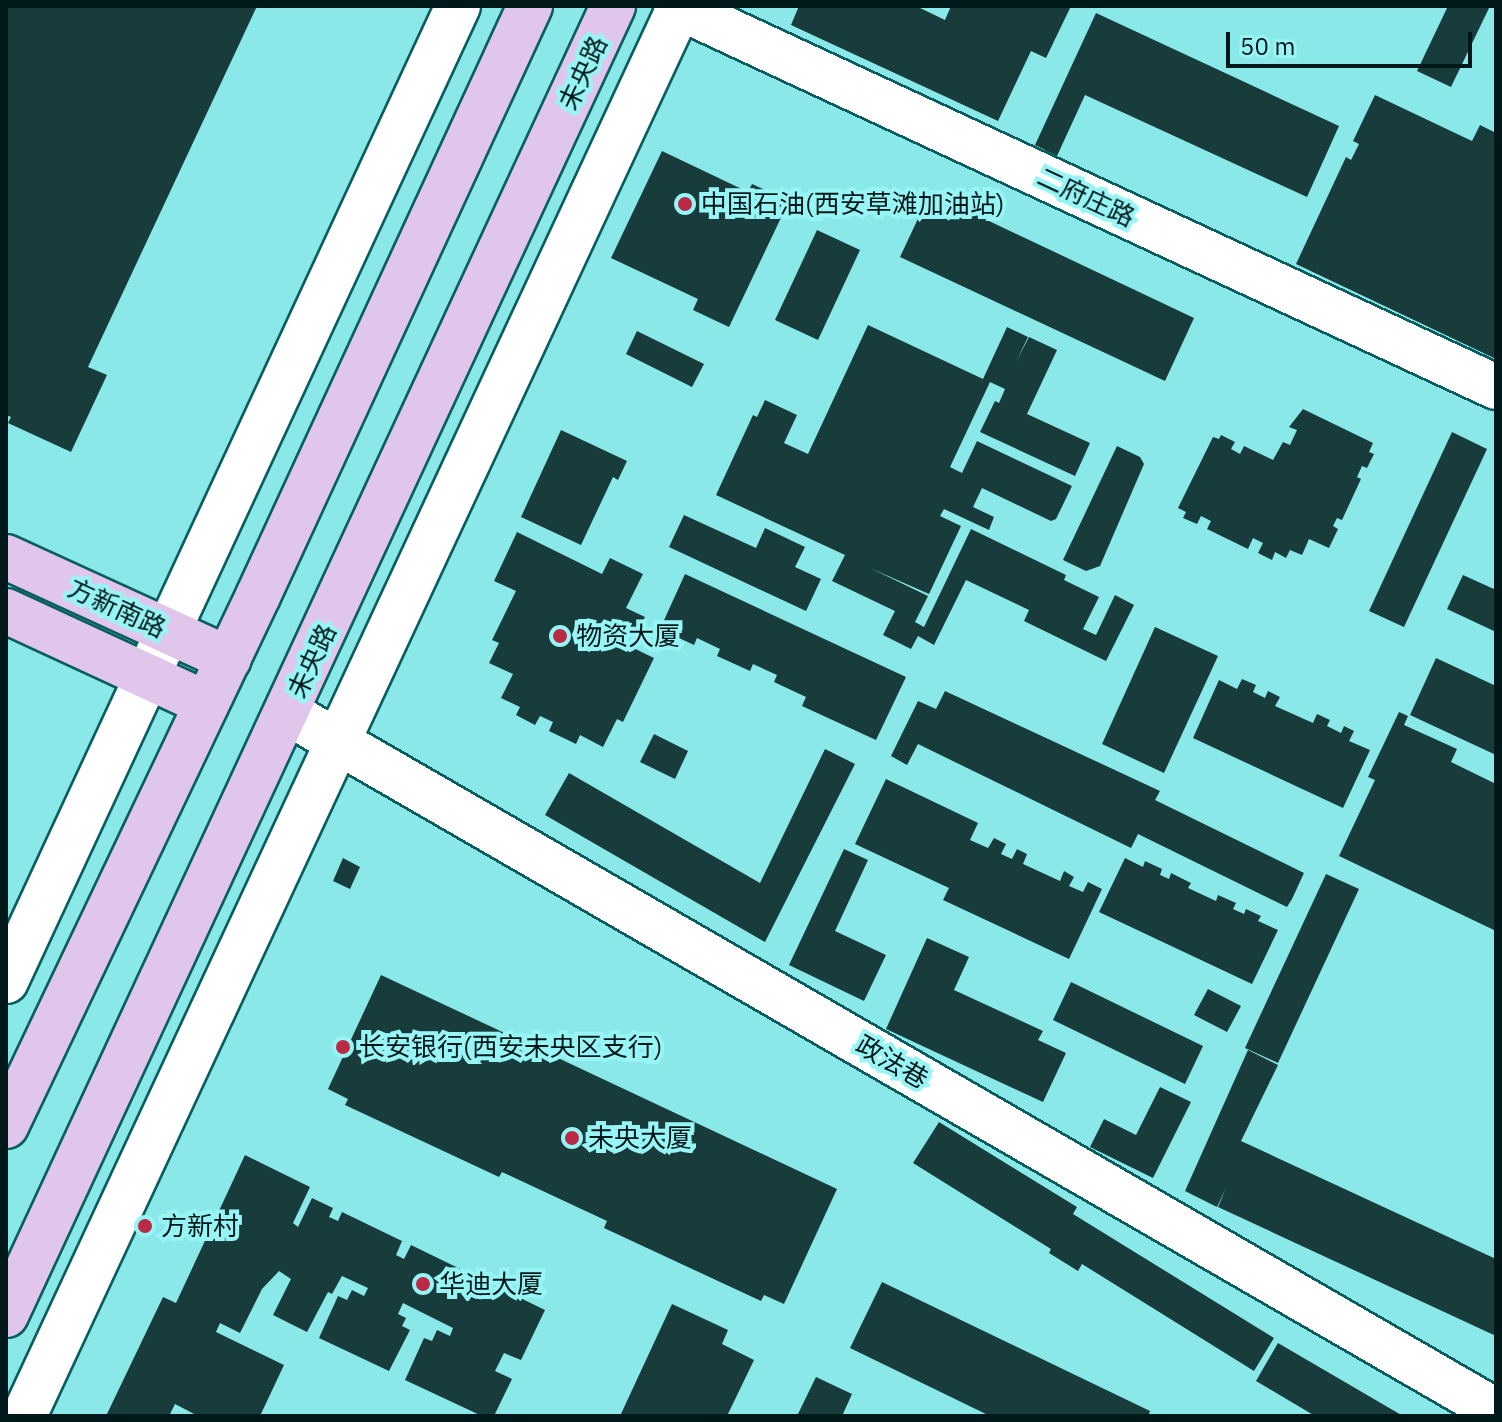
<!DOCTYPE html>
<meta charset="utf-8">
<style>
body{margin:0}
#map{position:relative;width:1502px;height:1422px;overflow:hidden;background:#8ae8e9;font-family:"IBM Plex Sans","Noto Sans SC",sans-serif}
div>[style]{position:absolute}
.building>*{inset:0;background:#183c3c}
.roads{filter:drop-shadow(2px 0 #0a5d5e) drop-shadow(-2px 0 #0a5d5e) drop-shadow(0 2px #0a5d5e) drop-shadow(0 -2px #0a5d5e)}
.minor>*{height:44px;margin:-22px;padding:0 22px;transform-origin:22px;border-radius:22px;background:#fff}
.major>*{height:44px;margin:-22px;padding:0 22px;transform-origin:22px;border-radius:22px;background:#e0c6ea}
.dots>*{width:22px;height:22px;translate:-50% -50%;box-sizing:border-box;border:4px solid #98f5f6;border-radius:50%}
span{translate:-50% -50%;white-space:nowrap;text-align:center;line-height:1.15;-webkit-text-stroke:8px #98f5f6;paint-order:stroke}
.street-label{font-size:26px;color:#001819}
.poi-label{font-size:26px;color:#001819}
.left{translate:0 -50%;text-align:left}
.frame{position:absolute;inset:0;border:8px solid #001819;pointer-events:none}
.scale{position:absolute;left:1226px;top:32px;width:246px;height:36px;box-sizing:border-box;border:4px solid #001819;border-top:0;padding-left:10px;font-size:24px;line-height:28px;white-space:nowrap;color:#001819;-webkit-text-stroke:6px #98f5f6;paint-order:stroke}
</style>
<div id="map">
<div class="building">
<i style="clip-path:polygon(6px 6px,257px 6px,88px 367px,107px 375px,71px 452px,8px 423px,11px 417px,6px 415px)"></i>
<i style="clip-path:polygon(799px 6px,916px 6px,945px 20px,951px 6px,1071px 6px,1046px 58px,1031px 51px,998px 121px,791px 25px)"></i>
<i style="clip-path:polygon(1448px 6px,1490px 6px,1451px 87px,1417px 71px)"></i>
<i style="clip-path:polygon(1096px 13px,1339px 126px,1307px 197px,1085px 95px,1057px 156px,1035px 145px)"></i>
<i style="clip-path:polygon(1375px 95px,1472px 141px,1480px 125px,1496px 133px,1496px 359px,1296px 264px,1346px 157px,1351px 160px,1359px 144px,1353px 141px)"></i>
<i style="clip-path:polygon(662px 151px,748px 192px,752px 184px,789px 201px,729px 327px,693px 310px,698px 299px,611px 258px)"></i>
<i style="clip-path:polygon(930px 193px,1194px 318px,1165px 381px,900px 257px)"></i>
<i style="clip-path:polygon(817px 230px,860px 250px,818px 340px,775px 320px)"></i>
<i style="clip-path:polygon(868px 325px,983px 379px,1007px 327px,1028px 337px,1016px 362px,1029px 337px,1057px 350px,1027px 414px,1090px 443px,1075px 476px,980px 432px,995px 401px,999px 403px,1005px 389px,990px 382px,950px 467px,962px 473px,977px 441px,1072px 486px,1056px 519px,1051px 521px,982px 488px,973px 507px,994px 517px,989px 530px,944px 509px,940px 516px,961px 526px,929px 594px,870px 568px,928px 596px,915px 622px,924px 627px,971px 529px,1066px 575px,1064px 580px,1099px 597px,1083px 629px,1096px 635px,1115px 595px,1134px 605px,1106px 661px,1024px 621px,1029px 610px,966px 580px,934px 645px,918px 636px,911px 649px,883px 635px,895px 611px,832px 581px,845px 555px,716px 495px,753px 415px,757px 417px,765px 400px,797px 415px,784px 443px,808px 454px)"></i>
<i style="clip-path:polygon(637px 331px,704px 364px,692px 387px,626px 354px)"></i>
<i style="clip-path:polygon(1303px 409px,1373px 443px,1369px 452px,1374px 454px,1367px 468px,1362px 466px,1357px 477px,1361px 479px,1342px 520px,1337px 518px,1333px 526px,1338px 529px,1329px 548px,1309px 539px,1302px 555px,1290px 550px,1286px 558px,1275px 552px,1272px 560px,1258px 553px,1263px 543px,1253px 538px,1248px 549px,1207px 529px,1211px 521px,1201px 516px,1197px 524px,1183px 518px,1186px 512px,1178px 508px,1213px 437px,1219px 439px,1221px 435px,1235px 442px,1231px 449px,1240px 454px,1244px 446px,1273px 460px,1283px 442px,1290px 445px,1297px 430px,1289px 427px)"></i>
<i style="clip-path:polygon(561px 430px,627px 461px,618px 480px,613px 477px,581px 545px,521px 517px)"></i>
<i style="clip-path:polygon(1452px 432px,1487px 449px,1404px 627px,1369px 611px)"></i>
<i style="clip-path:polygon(1117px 446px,1140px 457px,1144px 464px,1100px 566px,1086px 571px,1063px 560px)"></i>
<i style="clip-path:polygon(684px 515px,756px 548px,765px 528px,805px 547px,795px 567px,821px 579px,806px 611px,669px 547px)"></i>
<i style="clip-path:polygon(517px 532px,602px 574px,610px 558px,643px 574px,626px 608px,645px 617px,637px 632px,630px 629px,623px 643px,654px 658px,623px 722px,617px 719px,603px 747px,580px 735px,576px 744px,549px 731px,553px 722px,540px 716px,535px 725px,516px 715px,520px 707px,501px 698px,513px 674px,489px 663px,499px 643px,492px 640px,516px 591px,494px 581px)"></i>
<i style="clip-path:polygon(685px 574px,906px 677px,876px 740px,802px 706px,806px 697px,774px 682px,777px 675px,753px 664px,750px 671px,717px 656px,720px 649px,697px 638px,694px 645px,660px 629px)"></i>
<i style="clip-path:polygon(1463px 575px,1496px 590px,1496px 632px,1447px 609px)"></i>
<i style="clip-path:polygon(1155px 627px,1218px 656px,1164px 773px,1102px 744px)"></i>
<i style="clip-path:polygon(1436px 658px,1496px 686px,1496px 755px,1410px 715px)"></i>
<i style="clip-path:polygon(1242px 679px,1256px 685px,1253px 692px,1265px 698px,1268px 691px,1280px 697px,1275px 706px,1313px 723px,1317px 714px,1330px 720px,1327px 726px,1341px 733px,1344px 726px,1354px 731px,1349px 741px,1370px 750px,1343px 808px,1193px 738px,1219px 680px,1237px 689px)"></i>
<i style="clip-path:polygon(945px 691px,1160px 791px,1155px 800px,1304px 873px,1292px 899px,1287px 907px,1138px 834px,1131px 848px,918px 744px,907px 765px,891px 756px,918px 701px,936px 709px)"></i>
<i style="clip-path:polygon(1399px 712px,1408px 716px,1404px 725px,1457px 749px,1451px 762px,1496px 784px,1496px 931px,1339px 856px,1375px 780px,1368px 777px)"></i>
<i style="clip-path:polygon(654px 734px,688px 751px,675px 779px,640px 762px)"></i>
<i style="clip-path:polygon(825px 749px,855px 764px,765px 942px,545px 815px,569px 773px,760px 883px)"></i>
<i style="clip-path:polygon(886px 779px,978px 823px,970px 840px,988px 848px,994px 838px,1006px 844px,1001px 854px,1012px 859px,1017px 849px,1027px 854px,1023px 864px,1060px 881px,1064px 871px,1074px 877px,1069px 886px,1083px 892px,1088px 882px,1102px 889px,1069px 959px,943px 900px,949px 888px,855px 844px)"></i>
<i style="clip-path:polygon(844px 849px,868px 860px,835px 931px,886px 955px,864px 1001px,789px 965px)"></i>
<i style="clip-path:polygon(343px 858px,360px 867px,350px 889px,333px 881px)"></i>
<i style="clip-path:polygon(1125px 858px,1143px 867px,1145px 861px,1162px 869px,1160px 875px,1169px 879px,1171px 873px,1191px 883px,1188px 888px,1216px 901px,1218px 895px,1236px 903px,1233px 909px,1244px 914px,1246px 909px,1261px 916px,1258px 921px,1278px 930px,1252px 984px,1099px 912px)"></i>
<i style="clip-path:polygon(1326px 874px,1359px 889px,1278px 1063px,1245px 1048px)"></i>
<i style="clip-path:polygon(927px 938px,969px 957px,954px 990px,1043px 1031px,1038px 1040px,1066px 1053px,1043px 1102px,886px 1029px)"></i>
<i style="clip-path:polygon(381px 975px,837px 1189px,784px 1304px,764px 1295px,761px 1301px,604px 1228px,607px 1221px,502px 1172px,499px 1177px,345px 1105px,348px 1099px,328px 1089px)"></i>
<i style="clip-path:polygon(1071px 982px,1203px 1046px,1185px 1084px,1053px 1020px)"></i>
<i style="clip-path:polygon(1208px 989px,1241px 1006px,1227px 1032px,1194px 1015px)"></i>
<i style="clip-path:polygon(1248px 1050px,1278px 1065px,1241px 1141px,1496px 1259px,1496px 1336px,1218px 1207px,1226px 1188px,1217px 1207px,1185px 1191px)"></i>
<i style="clip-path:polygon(1160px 1087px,1191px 1102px,1153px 1178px,1090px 1147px,1104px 1119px,1136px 1135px)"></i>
<i style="clip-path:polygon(939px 1122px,1077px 1207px,1073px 1214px,1274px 1338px,1254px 1371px,1082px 1264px,1078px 1271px,1049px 1253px,1051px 1249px,913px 1163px)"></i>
<i style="clip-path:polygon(245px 1155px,310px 1187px,293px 1223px,298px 1227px,312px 1198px,333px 1208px,329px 1217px,338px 1221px,342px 1212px,402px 1241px,396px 1255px,404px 1259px,411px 1245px,487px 1282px,480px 1296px,489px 1299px,496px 1286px,545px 1310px,521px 1360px,504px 1353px,495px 1371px,512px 1379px,494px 1416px,482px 1416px,405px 1380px,424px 1338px,432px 1341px,437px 1330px,450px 1336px,453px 1328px,403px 1303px,398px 1314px,406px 1318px,402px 1326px,410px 1330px,389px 1371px,319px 1338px,338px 1296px,347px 1300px,352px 1290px,364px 1296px,368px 1288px,342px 1276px,332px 1294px,328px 1292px,307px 1332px,273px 1315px,291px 1279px,279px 1271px,262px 1289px,240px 1333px,220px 1323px,216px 1332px,284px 1365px,260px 1416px,198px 1416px,175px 1404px,169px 1416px,106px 1416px,163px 1297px,176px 1303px)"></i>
<i style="clip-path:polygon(882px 1282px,1150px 1411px,1148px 1416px,990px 1416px,850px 1348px)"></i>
<i style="clip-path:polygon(672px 1304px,728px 1330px,722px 1344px,754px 1360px,727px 1416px,620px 1416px)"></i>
<i style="clip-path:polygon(1278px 1343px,1403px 1416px,1315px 1416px,1256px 1381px)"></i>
<i style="clip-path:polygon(816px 1377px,852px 1394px,842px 1416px,797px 1416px)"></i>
</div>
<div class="roads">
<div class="minor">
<i style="left:676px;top:6px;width:904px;rotate:24.92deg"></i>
<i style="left:288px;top:713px;width:1395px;rotate:30.02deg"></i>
<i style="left:6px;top:981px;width:1075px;rotate:-65.13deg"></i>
<i style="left:24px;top:1416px;width:1555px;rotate:-65.05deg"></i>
</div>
<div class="major">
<i style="left:6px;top:557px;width:245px;rotate:24.6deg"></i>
<i style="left:6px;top:611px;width:221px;rotate:24.8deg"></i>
<i style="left:6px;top:1126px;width:587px;rotate:-64.57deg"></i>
<i style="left:258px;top:596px;width:650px;rotate:-65.25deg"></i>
<i style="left:6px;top:1315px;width:1443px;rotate:-65.12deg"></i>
</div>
</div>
<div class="dots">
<i style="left:685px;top:204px;background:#bb2a44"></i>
<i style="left:560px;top:636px;background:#bb2a44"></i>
<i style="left:343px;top:1047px;background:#bb2a44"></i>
<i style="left:572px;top:1138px;background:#bb2a44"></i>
<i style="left:145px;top:1226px;background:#bb2a44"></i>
<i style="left:423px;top:1284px;background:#bb2a44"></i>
</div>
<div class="street-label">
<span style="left:583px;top:73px;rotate:-65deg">未央路</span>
<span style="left:1086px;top:197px;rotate:25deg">二府庄路</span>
<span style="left:117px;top:608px;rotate:25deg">方新南路</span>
<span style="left:312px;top:661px;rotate:-65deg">未央路</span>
<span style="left:892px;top:1062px;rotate:30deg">政法巷</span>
</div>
<div class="poi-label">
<span class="left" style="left:701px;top:204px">中国石油(西安草滩加油站)</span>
<span class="left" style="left:576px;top:636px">物资大厦</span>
<span class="left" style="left:359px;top:1047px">长安银行(西安未央区支行)</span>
<span class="left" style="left:588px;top:1138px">未央大厦</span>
<span class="left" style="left:161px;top:1226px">方新村</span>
<span class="left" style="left:439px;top:1284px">华迪大厦</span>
</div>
<div class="frame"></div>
<div class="scale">50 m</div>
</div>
